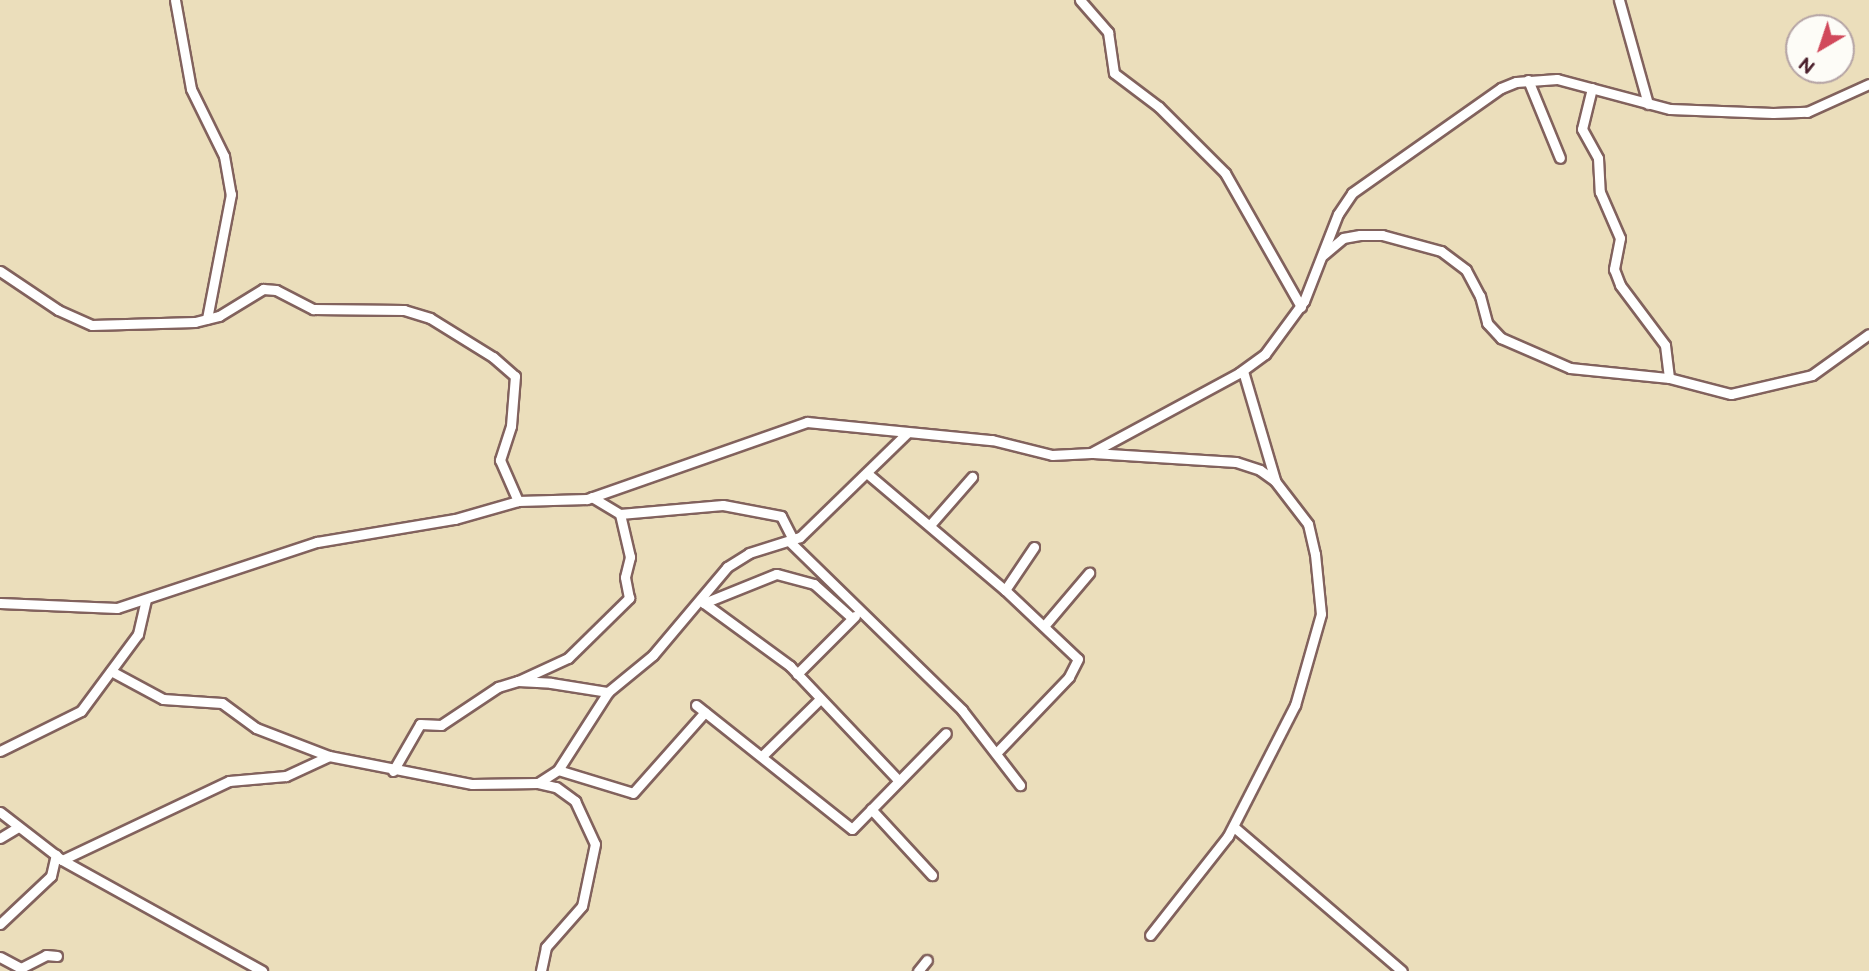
<!DOCTYPE html>
<style>
body{margin:0}
#map{position:relative;width:1869px;height:971px;overflow:hidden;background:#ebdebb;font-family:"Balsamiq Sans",sans-serif}
div>[style]{position:absolute}
.roads{filter:drop-shadow(2px 0 #82625d) drop-shadow(-2px 0 #82625d) drop-shadow(0 2px #82625d) drop-shadow(0 -2px #82625d)}
.minor>*{height:9px;margin:-4.5px;padding:0 4.5px;transform-origin:4.5px;border-radius:4.5px;background:#fff}
span{translate:-50% -50%;white-space:nowrap;text-align:center;line-height:1.15;-webkit-text-stroke:5px #fdfcf7;paint-order:stroke}
.north{position:absolute;left:1785px;top:14px;width:70px;height:70px;box-sizing:border-box;background:#fdfcf7;border:2px solid #b5a4a5;border-radius:50%;rotate:219deg;font-size:19px;font-weight:700;line-height:28px;text-align:center;color:#4a1f2b}
.north::after{content:'';display:block;margin:auto;width:24px;height:32px;background:#d1495b;clip-path:polygon(50% 0,100% 100%,50% 72%,0 100%)}
</style>
<div id="map">
<div class="roads">
<div class="minor">
<i style="left:175px;top:0;width:90px;rotate:79.8deg"></i>
<i style="left:191px;top:89px;width:75px;rotate:63.8deg"></i>
<i style="left:224px;top:156px;width:39px;rotate:80deg"></i>
<i style="left:231px;top:194px;width:127px;rotate:100.9deg"></i>
<i style="left:1080px;top:0;width:43px;rotate:48.8deg"></i>
<i style="left:1108px;top:32px;width:41px;rotate:81.7deg"></i>
<i style="left:1114px;top:73px;width:56px;rotate:37.1deg"></i>
<i style="left:1159px;top:107px;width:93px;rotate:45deg"></i>
<i style="left:1225px;top:173px;width:154px;rotate:60.4deg"></i>
<i style="left:1619px;top:0;width:108px;rotate:74.4deg"></i>
<i style="left:1528px;top:80px;width:84px;rotate:67.7deg"></i>
<i style="left:1592px;top:88px;width:42px;rotate:103.7deg"></i>
<i style="left:1582px;top:129px;width:33px;rotate:61deg"></i>
<i style="left:1598px;top:158px;width:34px;rotate:87deg"></i>
<i style="left:1600px;top:192px;width:50px;rotate:66.5deg"></i>
<i style="left:1620px;top:238px;width:32px;rotate:101deg"></i>
<i style="left:1614px;top:269px;width:17px;rotate:69deg"></i>
<i style="left:1620px;top:285px;width:75px;rotate:53.1deg"></i>
<i style="left:1665px;top:345px;width:33px;rotate:83deg"></i>
<i style="left:1323px;top:255px;width:26px;rotate:-40deg"></i>
<i style="left:1343px;top:238px;width:17px;rotate:-10deg"></i>
<i style="left:1360px;top:235px;width:22px"></i>
<i style="left:1382px;top:235px;width:61px;rotate:15.2deg"></i>
<i style="left:1441px;top:251px;width:31px;rotate:37deg"></i>
<i style="left:1466px;top:270px;width:30px;rotate:62deg"></i>
<i style="left:1480px;top:296px;width:28px;rotate:75deg"></i>
<i style="left:1487px;top:323px;width:21px;rotate:47deg"></i>
<i style="left:1501px;top:338px;width:75px;rotate:23.5deg"></i>
<i style="left:1570px;top:368px;width:100px;rotate:5.8deg"></i>
<i style="left:1669px;top:378px;width:64px;rotate:14.5deg"></i>
<i style="left:1731px;top:394px;width:83px;rotate:-13.2deg"></i>
<i style="left:1812px;top:375px;width:70px;rotate:-35.7deg"></i>
<i style="left:0;top:271px;width:70px;rotate:33.9deg"></i>
<i style="left:58px;top:310px;width:37px;rotate:24deg"></i>
<i style="left:92px;top:325px;width:103px;rotate:-1.7deg"></i>
<i style="left:195px;top:322px;width:25px;rotate:-14deg"></i>
<i style="left:219px;top:316px;width:52px;rotate:-31.5deg"></i>
<i style="left:263px;top:289px;width:13px;rotate:4deg"></i>
<i style="left:276px;top:290px;width:42px;rotate:27.2deg"></i>
<i style="left:313px;top:309px;width:91px;rotate:0.6deg"></i>
<i style="left:404px;top:310px;width:27px;rotate:17deg"></i>
<i style="left:430px;top:318px;width:74px;rotate:31.8deg"></i>
<i style="left:493px;top:357px;width:29px;rotate:41deg"></i>
<i style="left:515px;top:376px;width:50px;rotate:94.6deg"></i>
<i style="left:511px;top:426px;width:36px;rotate:108deg"></i>
<i style="left:500px;top:460px;width:45px;rotate:66.3deg"></i>
<i style="left:1243px;top:371px;width:114px;rotate:73.6deg"></i>
<i style="left:1093px;top:453px;width:143px;rotate:3.6deg"></i>
<i style="left:1236px;top:462px;width:25px;rotate:18deg"></i>
<i style="left:1260px;top:470px;width:19px;rotate:36deg"></i>
<i style="left:1275px;top:481px;width:54px;rotate:52.5deg"></i>
<i style="left:1308px;top:524px;width:31px;rotate:77deg"></i>
<i style="left:1315px;top:554px;width:60px;rotate:84.3deg"></i>
<i style="left:1321px;top:614px;width:95px;rotate:105.9deg"></i>
<i style="left:1295px;top:705px;width:147px;rotate:117.1deg"></i>
<i style="left:1228px;top:836px;width:126px;rotate:128.2deg"></i>
<i style="left:868px;top:474px;width:180px;rotate:40.3deg"></i>
<i style="left:1005px;top:590px;width:100px;rotate:43.4deg"></i>
<i style="left:1078px;top:659px;width:20px;rotate:117deg"></i>
<i style="left:1069px;top:677px;width:104px;rotate:133.8deg"></i>
<i style="left:620px;top:514px;width:103px;rotate:-5deg"></i>
<i style="left:723px;top:505px;width:59px;rotate:10.7deg"></i>
<i style="left:781px;top:516px;width:27px;rotate:63deg"></i>
<i style="left:930px;top:525px;width:64px;rotate:-48.8deg"></i>
<i style="left:789px;top:541px;width:242px;rotate:44.3deg"></i>
<i style="left:962px;top:710px;width:95px;rotate:52.3deg"></i>
<i style="left:1005px;top:590px;width:52px;rotate:-56deg"></i>
<i style="left:0;top:603px;width:117px;rotate:2.4deg"></i>
<i style="left:117px;top:608px;width:211px;rotate:-18.3deg"></i>
<i style="left:317px;top:542px;width:140px;rotate:-9.5deg"></i>
<i style="left:455px;top:519px;width:66px;rotate:-15.9deg"></i>
<i style="left:518px;top:501px;width:69px;rotate:-1.7deg"></i>
<i style="left:587px;top:499px;width:233px;rotate:-19.3deg"></i>
<i style="left:807px;top:422px;width:186px;rotate:5.6deg"></i>
<i style="left:992px;top:440px;width:62px;rotate:14deg"></i>
<i style="left:1052px;top:455px;width:39px;rotate:-3deg"></i>
<i style="left:1091px;top:453px;width:168px;rotate:-28.4deg"></i>
<i style="left:1239px;top:373px;width:32px;rotate:-36deg"></i>
<i style="left:1265px;top:354px;width:66px;rotate:-53.7deg"></i>
<i style="left:1304px;top:301px;width:93px;rotate:-68.7deg"></i>
<i style="left:1338px;top:214px;width:25px;rotate:-56deg"></i>
<i style="left:1352px;top:193px;width:182px;rotate:-35.2deg"></i>
<i style="left:1501px;top:88px;width:16px;rotate:-22deg"></i>
<i style="left:1516px;top:82px;width:41px;rotate:-4.2deg"></i>
<i style="left:1557px;top:79px;width:117px;rotate:14.9deg"></i>
<i style="left:1670px;top:109px;width:103px;rotate:2.2deg"></i>
<i style="left:1773px;top:113px;width:34px;rotate:-2deg"></i>
<i style="left:1807px;top:112px;width:68px;rotate:-24.3deg"></i>
<i style="left:852px;top:618px;width:51px;rotate:-138.2deg"></i>
<i style="left:814px;top:584px;width:39px;rotate:-165deg"></i>
<i style="left:776px;top:574px;width:78px;rotate:158.1deg"></i>
<i style="left:704px;top:603px;width:107px;rotate:36.2deg"></i>
<i style="left:790px;top:666px;width:158px;rotate:46.5deg"></i>
<i style="left:1044px;top:626px;width:70px;rotate:-49.7deg"></i>
<i style="left:111px;top:671px;width:59px;rotate:28.3deg"></i>
<i style="left:163px;top:699px;width:59px;rotate:3.9deg"></i>
<i style="left:222px;top:703px;width:42px;rotate:36.3deg"></i>
<i style="left:256px;top:728px;width:78px;rotate:21deg"></i>
<i style="left:329px;top:756px;width:146px;rotate:11.1deg"></i>
<i style="left:472px;top:784px;width:66px;rotate:-0.9deg"></i>
<i style="left:538px;top:783px;width:24px;rotate:-33deg"></i>
<i style="left:558px;top:770px;width:93px;rotate:-57.3deg"></i>
<i style="left:608px;top:692px;width:58px;rotate:-39.4deg"></i>
<i style="left:653px;top:655px;width:115px;rotate:-49.9deg"></i>
<i style="left:727px;top:567px;width:26px;rotate:-32deg"></i>
<i style="left:749px;top:553px;width:53px;rotate:-17.4deg"></i>
<i style="left:800px;top:537px;width:148px;rotate:-44.2deg"></i>
<i style="left:797px;top:674px;width:82px;rotate:-45deg"></i>
<i style="left:518px;top:681px;width:55px;rotate:-24.7deg"></i>
<i style="left:568px;top:658px;width:86px;rotate:-44.5deg"></i>
<i style="left:629px;top:598px;width:21px;rotate:-101deg"></i>
<i style="left:625px;top:577px;width:21px;rotate:-76deg"></i>
<i style="left:630px;top:557px;width:44px;rotate:-103.1deg"></i>
<i style="left:620px;top:514px;width:33px;rotate:-149deg"></i>
<i style="left:696px;top:705px;width:199px;rotate:38.5deg"></i>
<i style="left:852px;top:829px;width:134px;rotate:-45.6deg"></i>
<i style="left:0;top:751px;width:90px;rotate:-26.3deg"></i>
<i style="left:81px;top:711px;width:96px;rotate:-53.5deg"></i>
<i style="left:138px;top:634px;width:35px;rotate:-77deg"></i>
<i style="left:762px;top:756px;width:81px;rotate:-44.5deg"></i>
<i style="left:558px;top:770px;width:78px;rotate:17deg"></i>
<i style="left:633px;top:793px;width:108px;rotate:-48.4deg"></i>
<i style="left:393px;top:771px;width:54px;rotate:-60.1deg"></i>
<i style="left:420px;top:724px;width:21px;rotate:3deg"></i>
<i style="left:441px;top:725px;width:69px;rotate:-33.7deg"></i>
<i style="left:498px;top:687px;width:21px;rotate:-17deg"></i>
<i style="left:518px;top:681px;width:33px;rotate:3deg"></i>
<i style="left:551px;top:683px;width:58px;rotate:9deg"></i>
<i style="left:538px;top:783px;width:18px;rotate:13deg"></i>
<i style="left:556px;top:787px;width:24px;rotate:36deg"></i>
<i style="left:575px;top:801px;width:47px;rotate:65.1deg"></i>
<i style="left:595px;top:844px;width:63px;rotate:101.8deg"></i>
<i style="left:582px;top:906px;width:55px;rotate:131.3deg"></i>
<i style="left:546px;top:947px;width:25px;rotate:102deg"></i>
<i style="left:871px;top:809px;width:90px;rotate:47.3deg"></i>
<i style="left:0;top:812px;width:78px;rotate:37.7deg"></i>
<i style="left:62px;top:860px;width:229px;rotate:29deg"></i>
<i style="left:1234px;top:827px;width:221px;rotate:40.6deg"></i>
<i style="left:0;top:838px;width:21px;rotate:-31deg"></i>
<i style="left:62px;top:860px;width:185px;rotate:-25.3deg"></i>
<i style="left:229px;top:781px;width:57px;rotate:-5deg"></i>
<i style="left:286px;top:776px;width:47px;rotate:-24.9deg"></i>
<i style="left:0;top:924px;width:70px;rotate:-43.3deg"></i>
<i style="left:51px;top:876px;width:22px;rotate:-77deg"></i>
<i style="left:0;top:957px;width:24px;rotate:28deg"></i>
<i style="left:21px;top:968px;width:28px;rotate:-27deg"></i>
<i style="left:46px;top:955px;width:11px;rotate:5deg"></i>
<i style="left:918px;top:971px;width:14px;rotate:-51deg"></i>
</div>
</div>
<div class="north">N</div>
</div>
